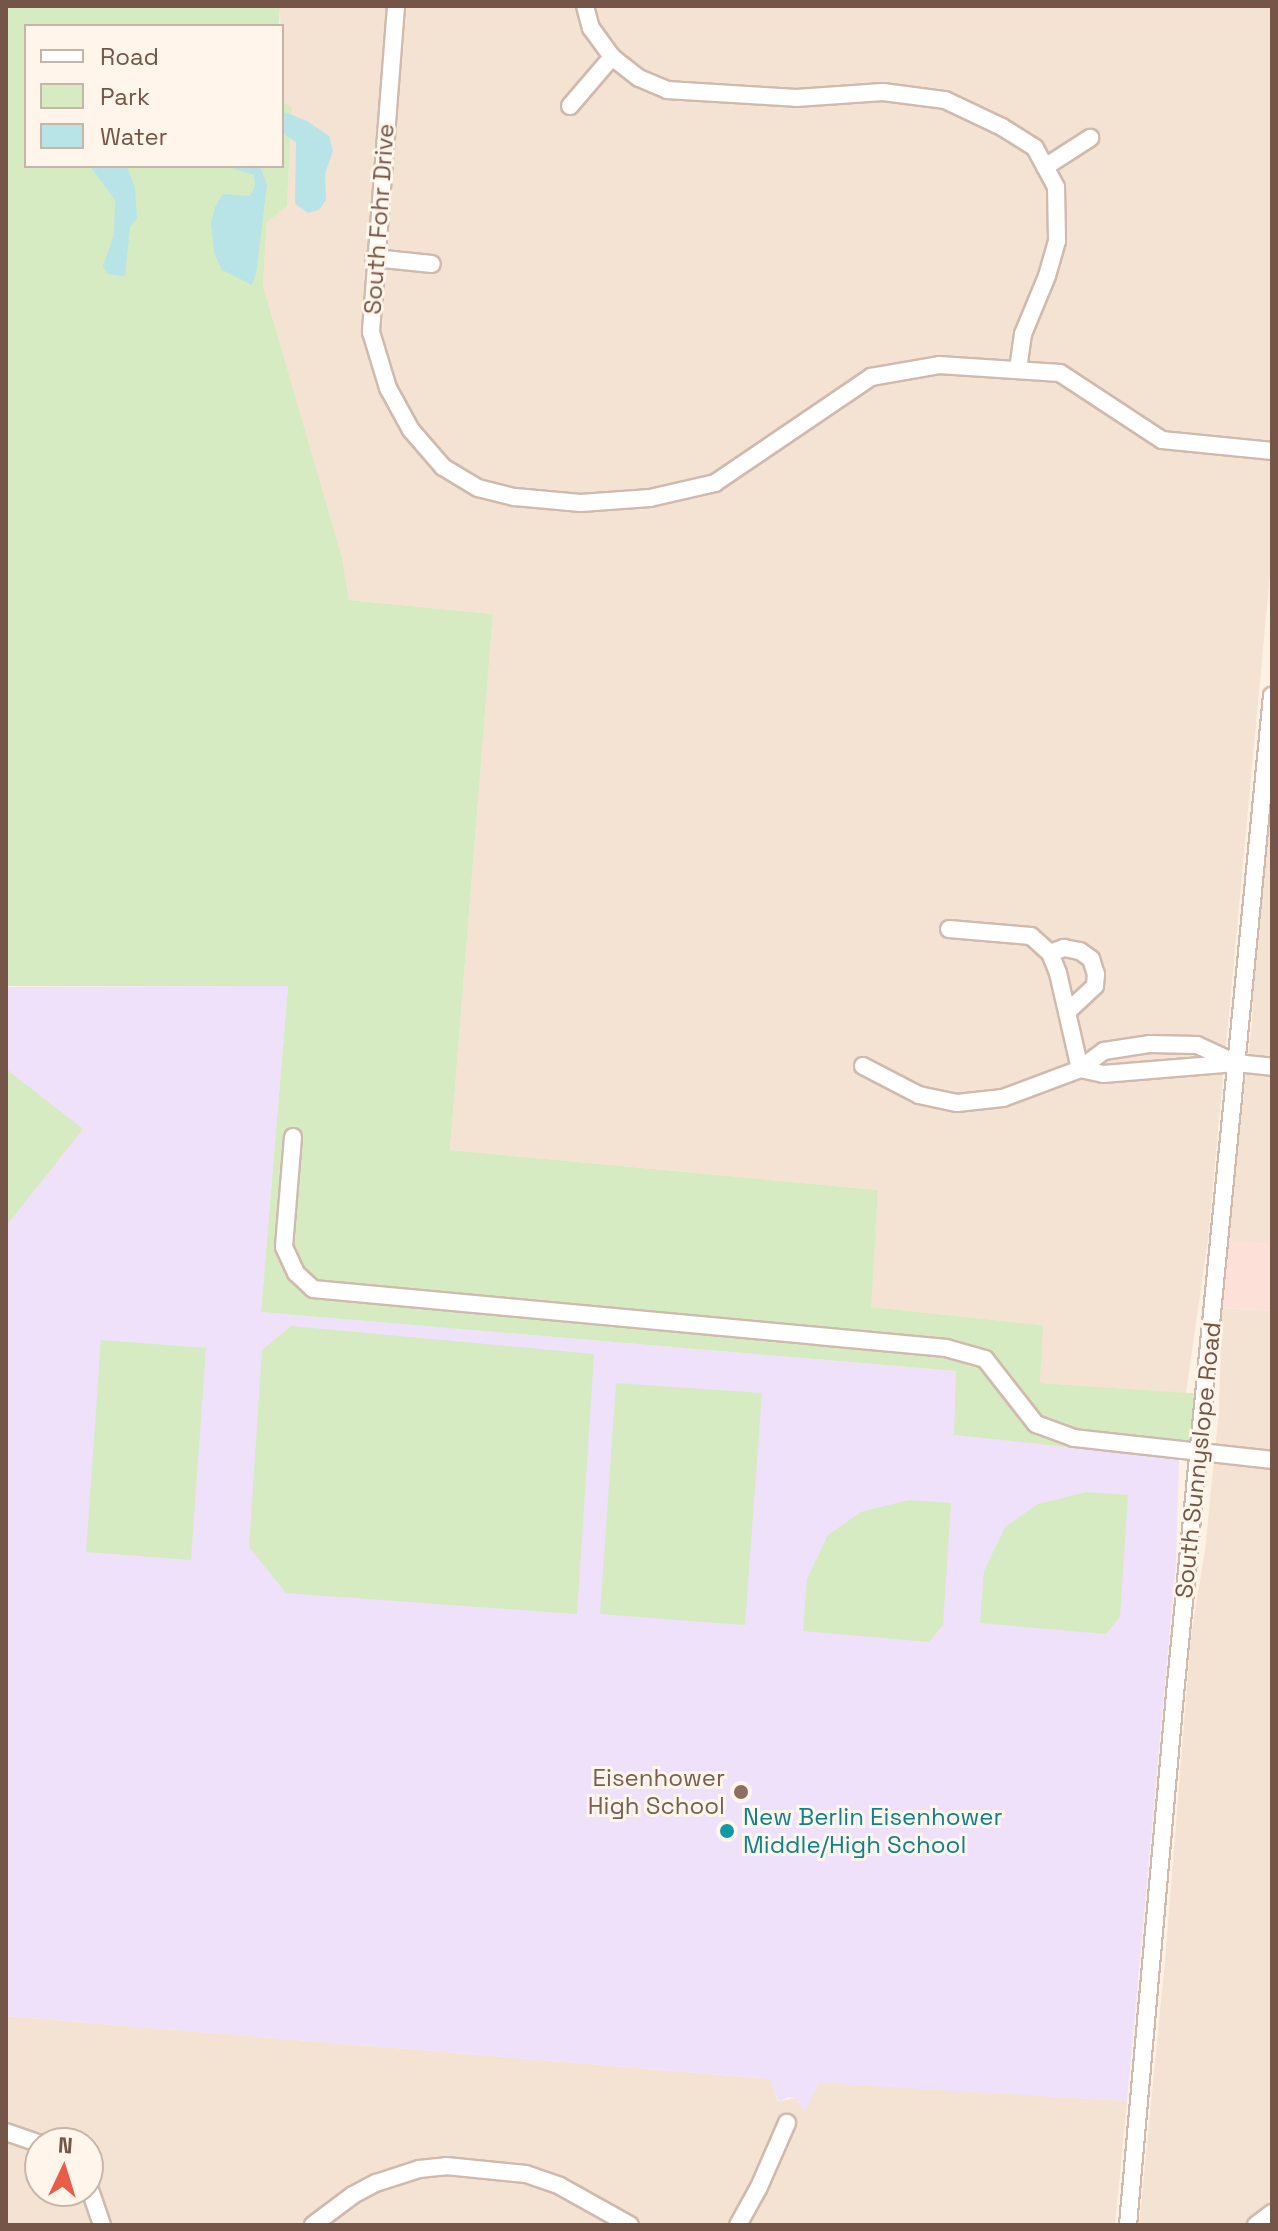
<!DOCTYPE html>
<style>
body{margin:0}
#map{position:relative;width:1278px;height:2231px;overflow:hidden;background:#fdf1e4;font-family:"Space Grotesk",sans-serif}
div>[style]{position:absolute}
.residential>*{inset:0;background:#f4e2d2}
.commercial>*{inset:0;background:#fde0d8}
.education>*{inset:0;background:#eee1f9}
.green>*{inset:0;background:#d6ebc2}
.water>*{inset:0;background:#b8e4e7}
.roads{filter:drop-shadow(2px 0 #d0baad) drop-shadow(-2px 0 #d0baad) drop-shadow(0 2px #d0baad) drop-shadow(0 -2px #d0baad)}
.minor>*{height:16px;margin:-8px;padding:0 8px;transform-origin:8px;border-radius:8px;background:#fff}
.dots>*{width:22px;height:22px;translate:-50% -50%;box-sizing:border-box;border:4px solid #fff5eb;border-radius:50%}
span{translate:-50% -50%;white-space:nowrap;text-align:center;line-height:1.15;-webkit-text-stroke:6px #fff5eb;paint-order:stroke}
.street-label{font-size:24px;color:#765549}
.education-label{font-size:24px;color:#785e54}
.right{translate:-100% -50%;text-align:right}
.culture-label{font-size:24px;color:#0d838f}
.left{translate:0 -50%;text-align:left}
.frame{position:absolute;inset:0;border:8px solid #765549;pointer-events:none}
.legend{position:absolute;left:24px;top:24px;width:260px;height:144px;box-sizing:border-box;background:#fff5eb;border:2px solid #c8b5aa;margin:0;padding:10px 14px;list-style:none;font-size:24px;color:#765549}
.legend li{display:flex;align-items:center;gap:16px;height:40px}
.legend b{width:40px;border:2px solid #c8b5aa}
.north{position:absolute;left:24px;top:2127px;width:80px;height:80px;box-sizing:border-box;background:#fff5eb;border:2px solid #c8b5aa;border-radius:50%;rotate:4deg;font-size:22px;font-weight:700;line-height:32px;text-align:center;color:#765549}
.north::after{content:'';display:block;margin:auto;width:28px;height:36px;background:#e95d47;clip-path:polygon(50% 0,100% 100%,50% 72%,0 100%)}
</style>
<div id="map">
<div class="residential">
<i style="clip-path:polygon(280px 6px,1272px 6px,1272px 552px,1208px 1239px,1186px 1393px,1040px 1383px,1042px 1325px,870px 1307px,878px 1190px,450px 1150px,493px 614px,349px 600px,342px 557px,263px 285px,267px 222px,287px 205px,292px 109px,282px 101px)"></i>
<i style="clip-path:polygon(1272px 774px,1272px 1244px,1227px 1242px,1252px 1021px,1257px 920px)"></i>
<i style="clip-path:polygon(1222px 1308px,1272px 1311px,1272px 2225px,1139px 2225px,1165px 1961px,1191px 1636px,1205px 1550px,1219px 1410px)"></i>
<i style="clip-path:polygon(evenodd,6px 2016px,770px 2079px,778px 2102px,795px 2098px,805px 2111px,819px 2082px,1127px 2101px,1115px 2225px,6px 2225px,6px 2016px,40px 2143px,88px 2143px,88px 2191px,40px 2191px,40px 2143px)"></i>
</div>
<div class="commercial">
<i style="clip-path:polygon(1220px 1241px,1272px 1244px,1272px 1311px,1213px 1307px)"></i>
</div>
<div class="education">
<i style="clip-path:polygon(288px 986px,261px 1312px,957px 1371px,955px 1435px,1179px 1458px,1176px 1562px,1127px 2101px,819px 2083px,805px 2112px,795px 2098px,789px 2097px,779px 2102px,769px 2079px,6px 2016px,6px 987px)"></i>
</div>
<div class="green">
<i style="clip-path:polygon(6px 6px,280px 6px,279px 26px,26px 26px,26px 166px,282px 166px,282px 101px,292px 108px,287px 206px,267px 222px,263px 285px,342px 557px,349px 600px,493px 614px,450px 1150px,878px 1190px,871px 1307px,1043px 1325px,1040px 1383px,1205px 1394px,1199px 1461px,954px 1435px,956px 1371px,261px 1312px,288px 986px,6px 986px)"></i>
<i style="clip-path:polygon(6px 1069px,83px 1129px,6px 1226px)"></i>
<i style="clip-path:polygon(291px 1326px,594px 1354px,577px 1614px,286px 1593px,249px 1547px,262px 1350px)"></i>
<i style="clip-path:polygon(101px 1340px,206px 1348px,191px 1560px,86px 1552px)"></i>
<i style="clip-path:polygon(616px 1383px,762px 1393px,745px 1625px,600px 1614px)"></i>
<i style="clip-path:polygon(1086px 1492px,1128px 1495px,1120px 1617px,1106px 1634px,980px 1623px,984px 1571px,1005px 1527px,1038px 1504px)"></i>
<i style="clip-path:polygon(909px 1500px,951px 1503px,943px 1625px,929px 1642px,803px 1631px,807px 1579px,828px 1535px,861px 1512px)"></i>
</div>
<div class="water">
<i style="clip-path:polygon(282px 111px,307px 121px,329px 136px,333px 151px,325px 174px,326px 200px,319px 210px,308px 213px,295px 204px,296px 142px,282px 133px)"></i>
<i style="clip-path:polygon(90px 166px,127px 166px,135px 188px,137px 218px,130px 227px,125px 276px,108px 274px,103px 266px,114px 235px,115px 200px)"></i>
<i style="clip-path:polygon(226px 166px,260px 166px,267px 184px,256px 274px,252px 285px,222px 270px,214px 252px,211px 223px,215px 207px,223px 194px,250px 196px,255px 186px,254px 175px)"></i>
</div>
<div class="roads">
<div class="minor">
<i style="left:396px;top:6px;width:327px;rotate:94.4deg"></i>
<i style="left:371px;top:332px;width:59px;rotate:73.1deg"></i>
<i style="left:388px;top:388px;width:48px;rotate:61.3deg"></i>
<i style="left:411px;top:430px;width:49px;rotate:49.1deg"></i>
<i style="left:443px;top:467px;width:41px;rotate:31deg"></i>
<i style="left:478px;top:488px;width:38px;rotate:14deg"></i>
<i style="left:515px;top:497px;width:66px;rotate:5.2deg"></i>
<i style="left:581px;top:503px;width:69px;rotate:-4.1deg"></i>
<i style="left:650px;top:498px;width:67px;rotate:-13deg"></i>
<i style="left:715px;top:483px;width:189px;rotate:-34.2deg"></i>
<i style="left:871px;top:377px;width:69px;rotate:-10deg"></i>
<i style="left:939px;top:365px;width:121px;rotate:3.8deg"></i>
<i style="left:1060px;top:373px;width:122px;rotate:33.3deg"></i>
<i style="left:1162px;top:440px;width:111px;rotate:5.7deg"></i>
<i style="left:585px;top:6px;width:23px;rotate:75deg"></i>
<i style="left:591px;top:28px;width:36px;rotate:54deg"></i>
<i style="left:612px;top:57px;width:34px;rotate:38deg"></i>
<i style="left:639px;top:78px;width:30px;rotate:23deg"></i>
<i style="left:667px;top:90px;width:129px;rotate:3.5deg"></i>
<i style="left:796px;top:98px;width:87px;rotate:-3.9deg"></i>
<i style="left:883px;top:92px;width:63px;rotate:7.4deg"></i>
<i style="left:945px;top:100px;width:63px;rotate:25.3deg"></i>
<i style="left:1002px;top:127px;width:39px;rotate:32deg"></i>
<i style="left:1035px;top:148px;width:44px;rotate:61.7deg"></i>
<i style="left:1056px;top:187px;width:54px;rotate:88.9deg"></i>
<i style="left:1057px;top:241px;width:36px;rotate:106deg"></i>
<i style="left:1047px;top:276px;width:63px;rotate:112.5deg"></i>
<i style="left:1023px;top:334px;width:36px;rotate:98deg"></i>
<i style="left:570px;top:106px;width:65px;rotate:-49.4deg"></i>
<i style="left:1045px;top:167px;width:54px;rotate:-32.8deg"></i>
<i style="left:374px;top:258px;width:58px;rotate:5.9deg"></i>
<i style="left:949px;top:929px;width:82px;rotate:4.9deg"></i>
<i style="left:1031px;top:936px;width:25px;rotate:42deg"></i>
<i style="left:1050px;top:953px;width:22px;rotate:68deg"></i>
<i style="left:1058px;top:973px;width:98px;rotate:77.1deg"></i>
<i style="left:1050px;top:953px;width:15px;rotate:-20deg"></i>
<i style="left:1064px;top:948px;width:16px;rotate:11deg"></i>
<i style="left:1080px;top:951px;width:14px;rotate:36deg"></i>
<i style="left:1091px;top:959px;width:16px;rotate:72deg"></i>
<i style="left:1096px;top:974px;width:12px;rotate:95deg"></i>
<i style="left:1095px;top:986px;width:38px;rotate:137deg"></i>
<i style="left:863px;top:1066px;width:63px;rotate:27.4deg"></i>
<i style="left:919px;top:1095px;width:39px;rotate:12deg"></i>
<i style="left:957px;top:1103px;width:46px;rotate:-6.2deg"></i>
<i style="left:1003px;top:1098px;width:82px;rotate:-20.6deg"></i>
<i style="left:1080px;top:1069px;width:30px;rotate:-37deg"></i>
<i style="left:1104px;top:1051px;width:47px;rotate:-8.7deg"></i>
<i style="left:1150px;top:1044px;width:47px;rotate:1.2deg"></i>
<i style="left:1197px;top:1045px;width:43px;rotate:24.8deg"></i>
<i style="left:1080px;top:1069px;width:24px;rotate:12deg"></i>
<i style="left:1103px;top:1074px;width:133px;rotate:-4.7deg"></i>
<i style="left:1236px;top:1063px;width:36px;rotate:6deg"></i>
<i style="left:293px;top:1137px;width:110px;rotate:94.7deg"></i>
<i style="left:284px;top:1247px;width:29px;rotate:65deg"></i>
<i style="left:296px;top:1273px;width:23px;rotate:43deg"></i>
<i style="left:313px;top:1289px;width:636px;rotate:5.32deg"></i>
<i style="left:946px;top:1348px;width:41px;rotate:15.8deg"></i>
<i style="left:985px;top:1359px;width:83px;rotate:51.9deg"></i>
<i style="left:1036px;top:1424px;width:40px;rotate:20.2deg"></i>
<i style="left:1074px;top:1438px;width:199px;rotate:6.3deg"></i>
<i style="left:6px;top:2132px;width:36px;rotate:19deg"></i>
<i style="left:88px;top:2184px;width:43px;rotate:71.1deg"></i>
<i style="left:313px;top:2225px;width:50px;rotate:-36.9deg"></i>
<i style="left:353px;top:2195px;width:26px;rotate:-28deg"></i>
<i style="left:376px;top:2183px;width:45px;rotate:-18deg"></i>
<i style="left:419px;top:2169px;width:27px;rotate:-6deg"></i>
<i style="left:446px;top:2166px;width:80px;rotate:5.7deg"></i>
<i style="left:526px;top:2174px;width:36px;rotate:19deg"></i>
<i style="left:560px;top:2186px;width:80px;rotate:29.1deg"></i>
<i style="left:738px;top:2225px;width:43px;rotate:-61.1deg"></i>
<i style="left:759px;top:2187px;width:70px;rotate:-66.4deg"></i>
<i style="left:1128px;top:2225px;width:533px;rotate:-84.94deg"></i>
<i style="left:1175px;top:1694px;width:1003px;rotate:-84.45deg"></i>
<i style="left:1256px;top:2225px;width:20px;rotate:-37deg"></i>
</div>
</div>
<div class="dots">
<i style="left:741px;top:1792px;background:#8d6e63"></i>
<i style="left:727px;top:1831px;background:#0f9aa8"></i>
</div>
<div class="street-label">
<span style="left:379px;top:219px;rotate:-86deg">South Fohr Drive</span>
<span style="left:1198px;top:1460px;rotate:-84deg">South Sunnyslope Road</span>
</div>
<div class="education-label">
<span class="right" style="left:725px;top:1792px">Eisenhower<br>High School</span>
</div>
<div class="culture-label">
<span class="left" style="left:743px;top:1831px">New Berlin Eisenhower<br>Middle/High School</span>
</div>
<div class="frame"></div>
<ul class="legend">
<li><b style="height:10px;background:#fff"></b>Road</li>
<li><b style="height:22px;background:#d6ebc2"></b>Park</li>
<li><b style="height:22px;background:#b8e4e7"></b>Water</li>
</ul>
<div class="north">N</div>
</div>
